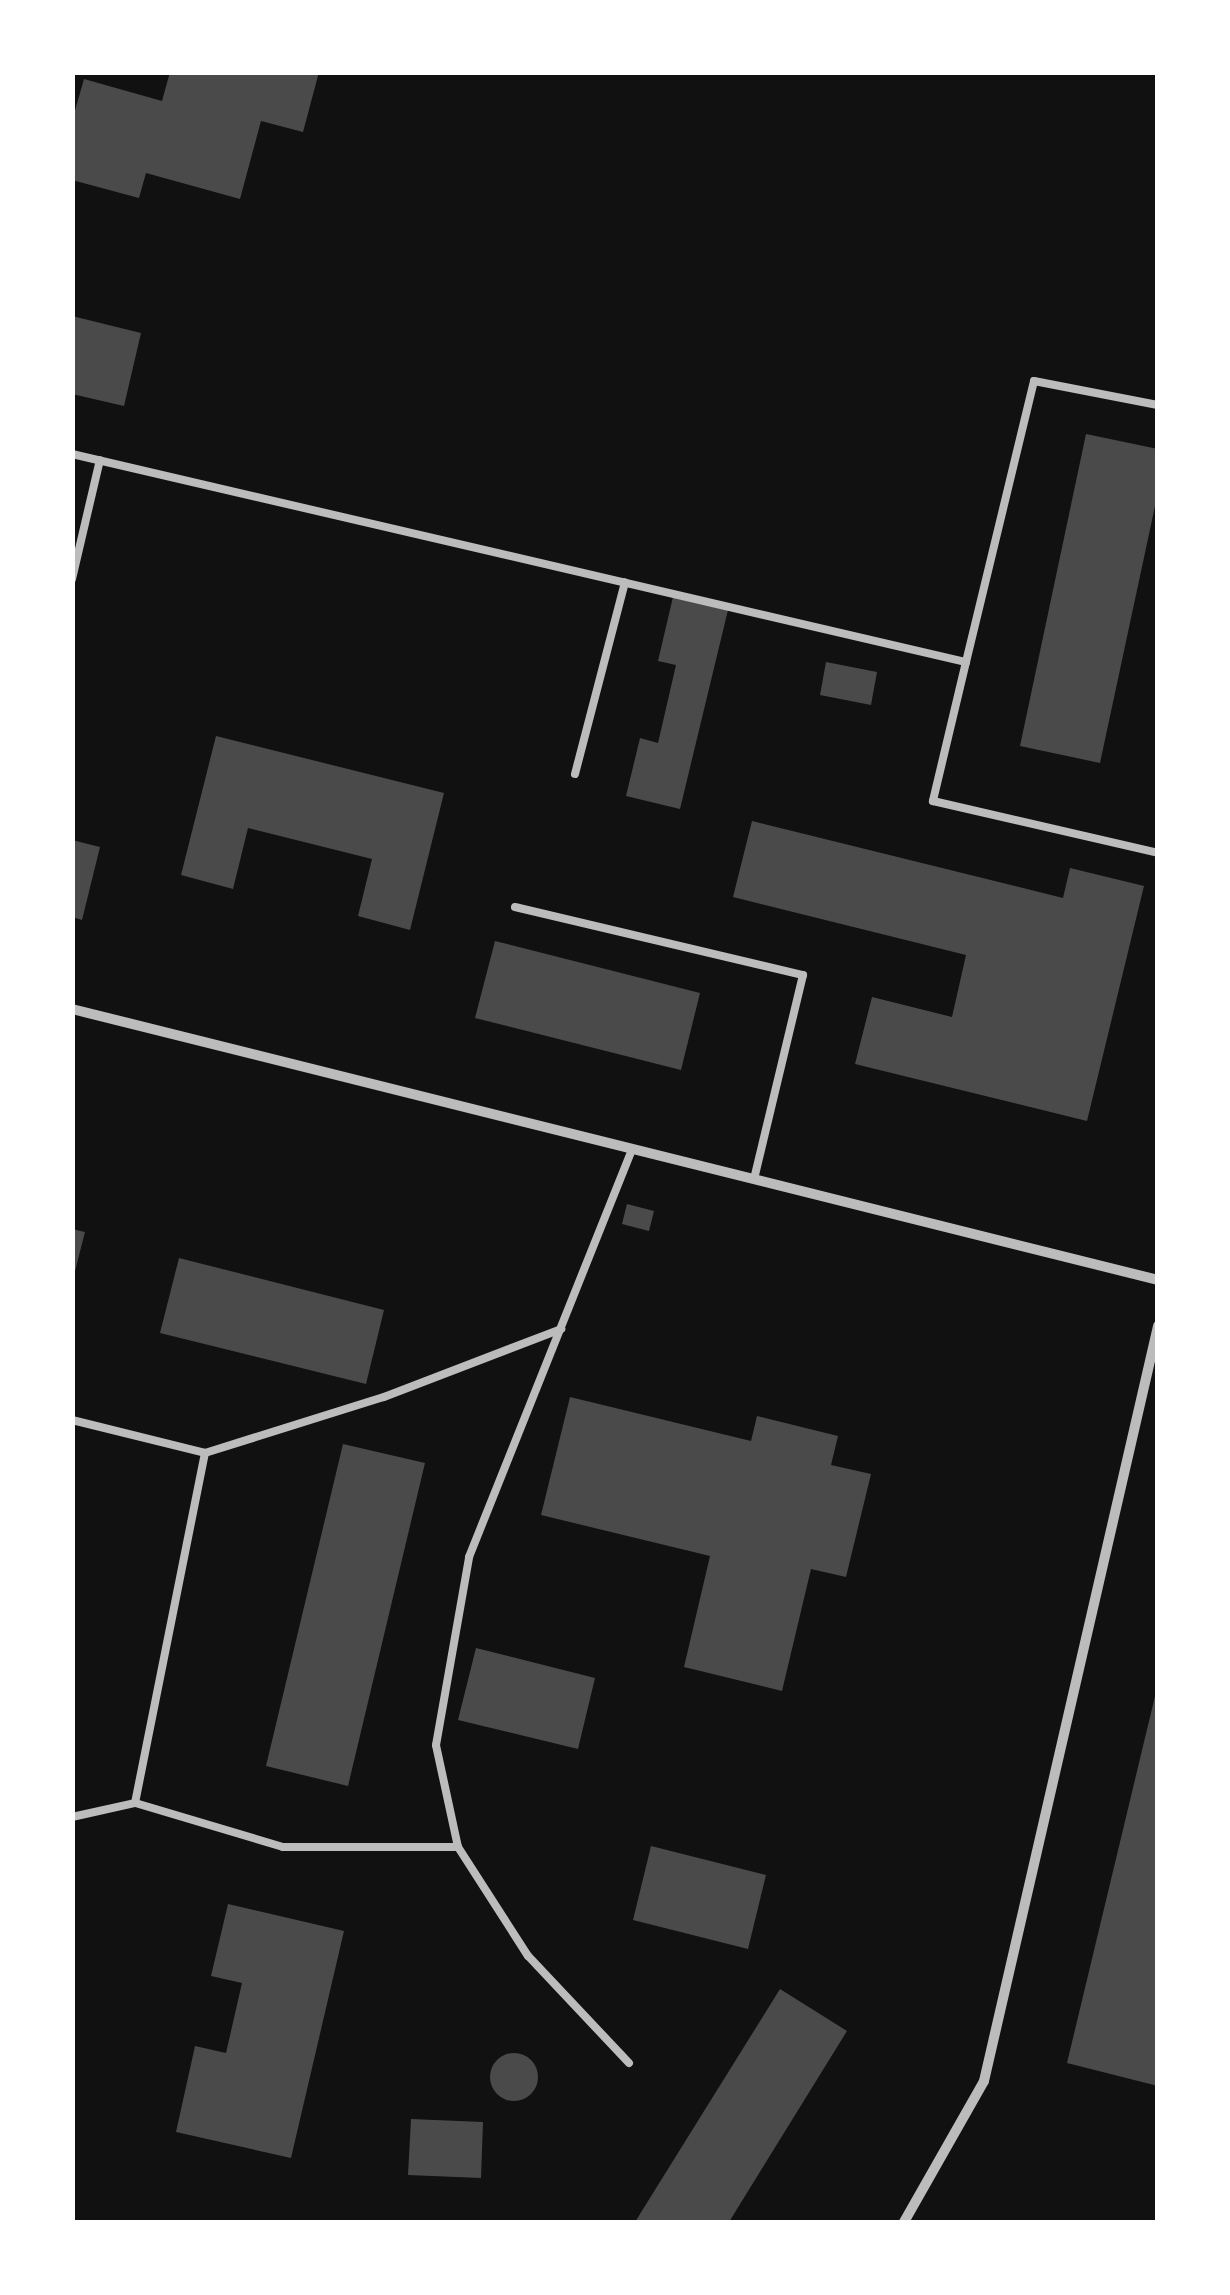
<!DOCTYPE html>
<style>
body{margin:0}
#map{position:relative;width:1230px;height:2295px;overflow:hidden;background:#111;font-family:"Nunito Sans",sans-serif}
div>[style]{position:absolute}
.building>*{inset:0;background:#4a4a4a}
.round{border-radius:50%}
.service>*{height:8px;margin:-4px;padding:0 4px;transform-origin:4px;border-radius:4px;background:#bcbcbc}
.minor>*{height:10px;margin:-5px;padding:0 5px;transform-origin:5px;border-radius:5px;background:#bcbcbc}
span{translate:-50% -50%;white-space:nowrap;text-align:center;line-height:1.15;-webkit-text-stroke:8px #fff;paint-order:stroke}
.frame{position:absolute;inset:0;border:75px solid #fff;pointer-events:none}
</style>
<div id="map">
<div class="building">
<i style="clip-path:polygon(170px 72px,319px 72px,303px 132px,261px 121px,240px 199px,146px 173px,139px 198px,72px 180px,72px 121px,84px 79px,162px 101px)"></i>
<i style="clip-path:polygon(72px 316px,141px 333px,124px 406px,72px 394px)"></i>
<i style="clip-path:polygon(1086px 434px,1158px 449px,1158px 492px,1100px 763px,1020px 746px)"></i>
<i style="clip-path:polygon(673px 597px,728px 610px,680px 809px,626px 796px,640px 738px,658px 743px,676px 665px,658px 661px)"></i>
<i style="clip-path:polygon(826px 662px,877px 672px,871px 705px,820px 695px)"></i>
<i style="clip-path:polygon(216px 736px,444px 793px,410px 930px,358px 916px,372px 859px,248px 828px,233px 889px,181px 875px)"></i>
<i style="clip-path:polygon(752px 821px,1063px 898px,1070px 868px,1144px 886px,1087px 1121px,855px 1064px,872px 997px,952px 1017px,966px 955px,733px 897px)"></i>
<i style="clip-path:polygon(72px 840px,100px 847px,82px 920px,72px 917px)"></i>
<i style="clip-path:polygon(495px 941px,700px 993px,681px 1070px,475px 1018px)"></i>
<i style="clip-path:polygon(627px 1204px,654px 1211px,649px 1231px,622px 1224px)"></i>
<i style="clip-path:polygon(72px 1229px,85px 1232px,74px 1275px,72px 1275px)"></i>
<i style="clip-path:polygon(179px 1258px,384px 1310px,366px 1384px,160px 1333px)"></i>
<i style="clip-path:polygon(570px 1397px,751px 1441px,757px 1416px,838px 1436px,831px 1465px,871px 1474px,846px 1577px,811px 1569px,782px 1691px,684px 1667px,710px 1556px,541px 1515px)"></i>
<i style="clip-path:polygon(343px 1444px,425px 1463px,348px 1786px,266px 1766px)"></i>
<i style="clip-path:polygon(476px 1648px,595px 1678px,578px 1749px,458px 1720px)"></i>
<i style="clip-path:polygon(1156px 1692px,1158px 1692px,1158px 2086px,1067px 2063px)"></i>
<i style="clip-path:polygon(651px 1846px,766px 1875px,748px 1949px,633px 1920px)"></i>
<i style="clip-path:polygon(228px 1904px,344px 1931px,291px 2158px,176px 2132px,195px 2046px,226px 2053px,242px 1983px,211px 1976px)"></i>
<i style="clip-path:polygon(780px 1989px,847px 2031px,729px 2222px,635px 2222px)"></i>
<i class="round" style="left:490px;top:2053px;width:48px;height:48px"></i>
<i style="clip-path:polygon(411px 2119px,483px 2122px,481px 2178px,408px 2175px)"></i>
</div>
<div class="service">
<i style="left:72px;top:454px;width:918px;rotate:13.1deg"></i>
<i style="left:966px;top:662px;width:289px;rotate:-76.4deg"></i>
<i style="left:1034px;top:381px;width:126px;rotate:11deg"></i>
<i style="left:72px;top:579px;width:122px;rotate:-76.8deg"></i>
<i style="left:966px;top:662px;width:143px;rotate:103.4deg"></i>
<i style="left:933px;top:801px;width:231px;rotate:13deg"></i>
<i style="left:575px;top:774px;width:198px;rotate:-75.4deg"></i>
<i style="left:515px;top:907px;width:296px;rotate:13.3deg"></i>
<i style="left:803px;top:975px;width:210px;rotate:103.5deg"></i>
<i style="left:72px;top:1420px;width:137px;rotate:13.9deg"></i>
<i style="left:72px;top:1817px;width:65px;rotate:-12.5deg"></i>
<i style="left:458px;top:1847px;width:175px;rotate:180deg"></i>
<i style="left:283px;top:1847px;width:154px;rotate:-163.4deg"></i>
<i style="left:135px;top:1803px;width:357px;rotate:-78.7deg"></i>
<i style="left:205px;top:1453px;width:188px;rotate:-17.4deg"></i>
<i style="left:384px;top:1397px;width:190px;rotate:-21deg"></i>
<i style="left:629px;top:2063px;width:147px;rotate:-133.3deg"></i>
<i style="left:528px;top:1956px;width:130px;rotate:-122.7deg"></i>
<i style="left:458px;top:1847px;width:104px;rotate:-102.2deg"></i>
<i style="left:436px;top:1745px;width:191px;rotate:-80deg"></i>
<i style="left:469px;top:1557px;width:439px;rotate:-68.2deg"></i>
</div>
<div class="minor">
<i style="left:72px;top:1009px;width:1119px;rotate:14.01deg"></i>
<i style="left:904px;top:2222px;width:162px;rotate:-60.4deg"></i>
<i style="left:984px;top:2081px;width:775px;rotate:-77.02deg"></i>
</div>
<div class="frame"></div>
</div>
